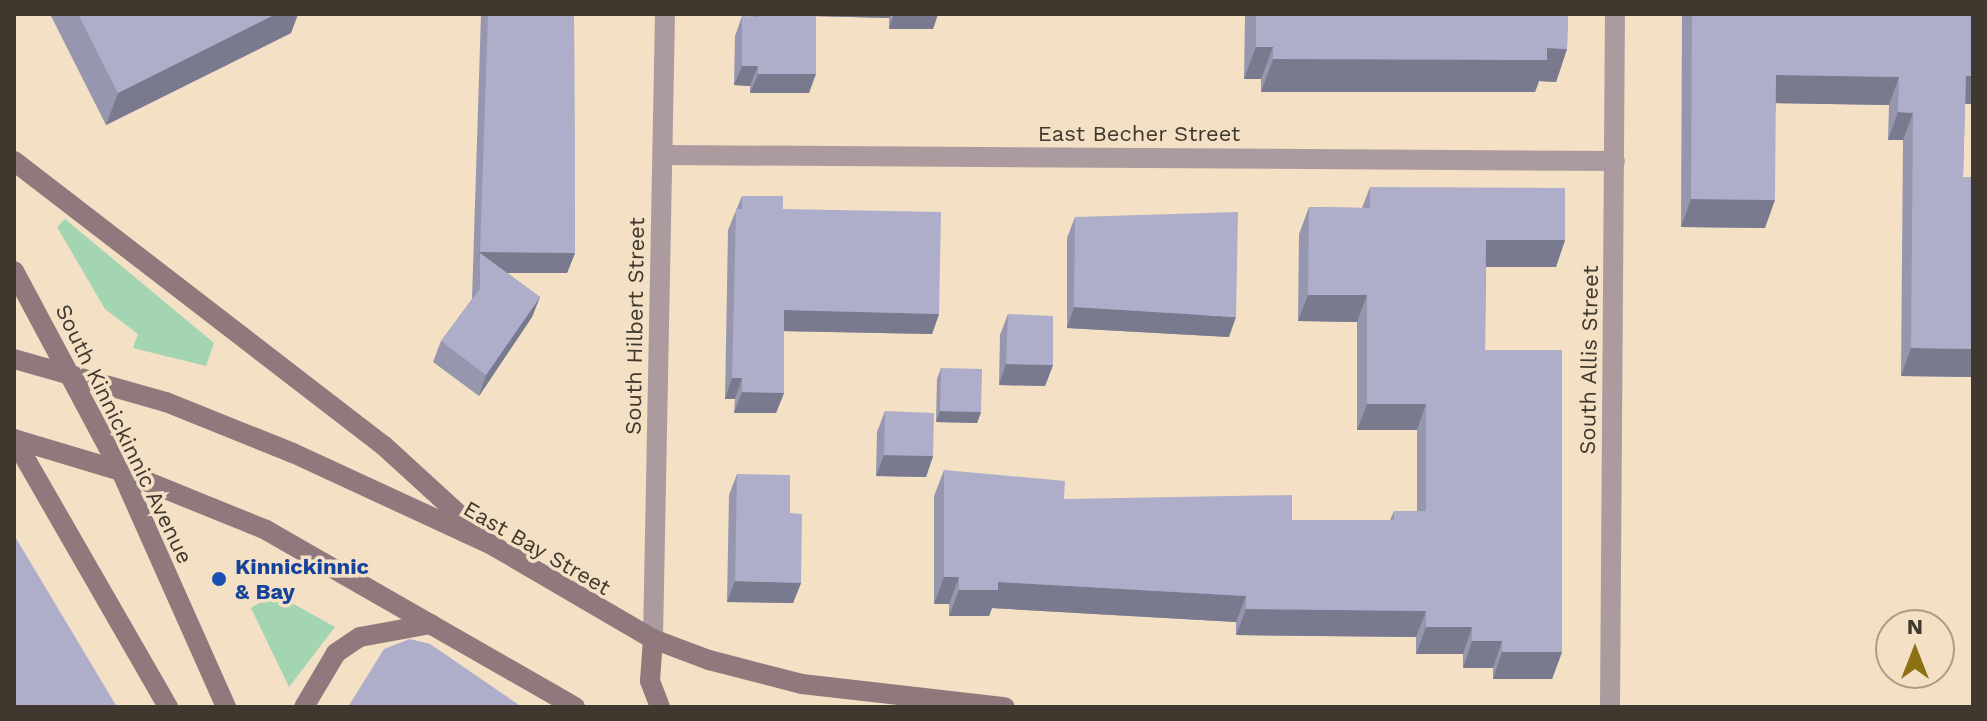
<!DOCTYPE html>
<style>
body{margin:0}
#map{position:relative;width:1987px;height:721px;overflow:hidden;background:#f3e0c5;font-family:"Work Sans",sans-serif}
div>[style]{position:absolute}
.green>*{inset:0;background:#a3d5b3}
.street>*{height:20px;margin:-10px;padding:0 10px;transform-origin:10px;border-radius:10px;background:#ab9b9e}
.secondary>*{height:20px;margin:-10px;padding:0 10px;transform-origin:10px;border-radius:10px;background:#8f797d}
.wall>*{inset:0;background:#9696af}
.shaded-wall>*{inset:0;background:#7a7a8e}
.building>*{inset:0;background:#aeaecb}
.dots>*{width:22px;height:22px;translate:-50% -50%;box-sizing:border-box;border:4px solid #f3e0c5;border-radius:50%}
span{translate:-50% -50%;white-space:nowrap;text-align:center;line-height:1.15;-webkit-text-stroke:7px #f3e0c5;paint-order:stroke}
.street-label{font-size:22px;color:#40382e}
.transit-label{font-size:22px;color:#164399;font-weight:700}
.left{translate:0 -50%;text-align:left}
.frame{position:absolute;inset:0;border:16px solid #40382e;pointer-events:none}
.north{position:absolute;left:1875px;top:609px;width:80px;height:80px;box-sizing:border-box;background:#f3e0c5;border:2px solid #ab9d89;border-radius:50%;rotate:0deg;font-size:22px;font-weight:700;line-height:32px;text-align:center;color:#40382e}
.north::after{content:'';display:block;margin:auto;width:28px;height:36px;background:#8c7114;clip-path:polygon(50% 0,100% 100%,50% 72%,0 100%)}
</style>
<div id="map">
<div class="green">
<i style="clip-path:polygon(65px 219px,214px 343px,206px 366px,133px 348px,138px 334px,105px 309px,57px 227px)"></i>
<i style="clip-path:polygon(256px 583px,335px 627px,289px 687px,251px 608px,266px 599px)"></i>
</div>
<div class="street">
<i style="left:663px;top:155px;width:952px;rotate:0.36deg"></i>
<i style="left:653px;top:639px;width:625px;rotate:-88.9deg"></i>
<i style="left:1610px;top:707px;width:693px;rotate:-89.59deg"></i>
</div>
<div class="secondary">
<i style="left:14px;top:161px;width:466px;rotate:37.6deg"></i>
<i style="left:383px;top:445px;width:125px;rotate:42.4deg"></i>
<i style="left:14px;top:271px;width:227px;rotate:61.9deg"></i>
<i style="left:121px;top:471px;width:258px;rotate:66deg"></i>
<i style="left:14px;top:359px;width:158px;rotate:15.8deg"></i>
<i style="left:166px;top:402px;width:137px;rotate:21.9deg"></i>
<i style="left:293px;top:453px;width:219px;rotate:24.8deg"></i>
<i style="left:492px;top:545px;width:186px;rotate:30.3deg"></i>
<i style="left:653px;top:639px;width:60px;rotate:20.6deg"></i>
<i style="left:709px;top:660px;width:96px;rotate:14.5deg"></i>
<i style="left:802px;top:684px;width:204px;rotate:6.5deg"></i>
<i style="left:14px;top:439px;width:112px;rotate:16.7deg"></i>
<i style="left:121px;top:471px;width:157px;rotate:22.1deg"></i>
<i style="left:266px;top:530px;width:356px;rotate:29.8deg"></i>
<i style="left:14px;top:439px;width:309px;rotate:60.1deg"></i>
<i style="left:653px;top:639px;width:42px;rotate:94.1deg"></i>
<i style="left:650px;top:681px;width:28px;rotate:69deg"></i>
<i style="left:304px;top:707px;width:63px;rotate:-59.3deg"></i>
<i style="left:336px;top:653px;width:29px;rotate:-34deg"></i>
<i style="left:360px;top:637px;width:72px;rotate:-10.4deg"></i>
</div>
<div class="wall">
<i style="clip-path:polygon(50px 14px,298px 14px,291px 33px,106px 125px)"></i>
<i style="clip-path:polygon(481px 14px,574px 14px,575px 253px,567px 273px,507px 273px,540px 297px,532px 317px,479px 396px,433px 362px,441px 341px,472px 299px)"></i>
<i style="clip-path:polygon(751px 14px,938px 14px,933px 29px,889px 29px,889px 18px,816px 16px,809px 93px,750px 93px,750px 86px,734px 85px,735px 36px,742px 16px,751px 17px)"></i>
<i style="clip-path:polygon(1246px 14px,1568px 14px,1567px 49px,1556px 82px,1539px 81px,1535px 92px,1261px 92px,1261px 79px,1244px 79px,1245px 17px)"></i>
<i style="clip-path:polygon(1682px 14px,1973px 14px,1973px 104px,1965px 104px,1963px 177px,1973px 177px,1973px 377px,1901px 376px,1903px 140px,1888px 140px,1889px 105px,1776px 103px,1765px 228px,1681px 227px)"></i>
<i style="clip-path:polygon(1370px 187px,1565px 240px,1556px 267px,1486px 267px,1485px 350px,1562px 652px,1552px 679px,1493px 679px,1493px 668px,1463px 668px,1463px 654px,1416px 654px,1416px 637px,1236px 635px,1236px 622px,992px 608px,989px 616px,949px 616px,949px 604px,934px 604px,934px 496px,944px 470px,1064px 499px,1292px 520px,1390px 520px,1394px 511px,1417px 511px,1417px 430px,1357px 430px,1357px 322px,1298px 321px,1299px 234px,1309px 207px,1362px 208px)"></i>
<i style="clip-path:polygon(742px 196px,783px 209px,939px 314px,932px 334px,784px 331px,784px 393px,776px 413px,734px 413px,735px 399px,725px 399px,728px 230px)"></i>
<i style="clip-path:polygon(1075px 217px,1229px 337px,1067px 328px,1067px 238px)"></i>
<i style="clip-path:polygon(1008px 314px,1053px 365px,1045px 386px,999px 385px,1000px 335px)"></i>
<i style="clip-path:polygon(941px 368px,981px 412px,977px 423px,936px 422px,937px 379px)"></i>
<i style="clip-path:polygon(885px 411px,933px 456px,926px 477px,876px 476px,877px 432px)"></i>
<i style="clip-path:polygon(737px 474px,790px 513px,801px 583px,793px 603px,727px 602px,729px 495px)"></i>
</div>
<div class="shaded-wall">
<i style="clip-path:polygon(276px 14px,298px 14px,291px 33px,106px 125px,118px 93px)"></i>
<i style="clip-path:polygon(810px 14px,890px 14px,889px 18px,809px 16px)"></i>
<i style="clip-path:polygon(894px 14px,938px 14px,933px 29px,889px 29px)"></i>
<i style="clip-path:polygon(1256px 47px,1273px 47px,1261px 79px,1244px 79px)"></i>
<i style="clip-path:polygon(1547px 48px,1567px 49px,1556px 82px,1539px 81px,1535px 92px,1261px 92px,1273px 59px)"></i>
<i style="clip-path:polygon(742px 66px,758px 66px,750px 86px,734px 85px)"></i>
<i style="clip-path:polygon(758px 74px,816px 74px,809px 93px,750px 93px)"></i>
<i style="clip-path:polygon(1776px 75px,1899px 77px,1889px 105px,1766px 103px)"></i>
<i style="clip-path:polygon(1966px 76px,1973px 76px,1973px 104px,1956px 103px)"></i>
<i style="clip-path:polygon(1898px 112px,1913px 113px,1903px 140px,1888px 140px)"></i>
<i style="clip-path:polygon(1691px 199px,1775px 200px,1765px 228px,1681px 227px)"></i>
<i style="clip-path:polygon(1486px 240px,1565px 240px,1556px 267px,1476px 267px)"></i>
<i style="clip-path:polygon(480px 252px,575px 253px,567px 273px,480px 273px,480px 253px,472px 273px)"></i>
<i style="clip-path:polygon(1308px 295px,1367px 295px,1357px 322px,1298px 321px)"></i>
<i style="clip-path:polygon(540px 297px,532px 317px,479px 396px,486px 375px)"></i>
<i style="clip-path:polygon(1074px 307px,1236px 317px,1229px 337px,1067px 328px)"></i>
<i style="clip-path:polygon(784px 310px,939px 314px,932px 334px,777px 331px)"></i>
<i style="clip-path:polygon(1911px 348px,1973px 349px,1973px 377px,1901px 376px)"></i>
<i style="clip-path:polygon(1006px 364px,1053px 365px,1045px 386px,999px 385px)"></i>
<i style="clip-path:polygon(732px 378px,742px 378px,735px 399px,725px 399px)"></i>
<i style="clip-path:polygon(742px 392px,784px 393px,776px 413px,734px 413px)"></i>
<i style="clip-path:polygon(1367px 404px,1426px 404px,1417px 430px,1357px 430px)"></i>
<i style="clip-path:polygon(940px 411px,981px 412px,977px 423px,936px 422px)"></i>
<i style="clip-path:polygon(884px 455px,933px 456px,926px 477px,876px 476px)"></i>
<i style="clip-path:polygon(944px 577px,959px 577px,949px 604px,934px 604px)"></i>
<i style="clip-path:polygon(735px 581px,801px 583px,793px 603px,727px 602px)"></i>
<i style="clip-path:polygon(998px 582px,1246px 596px,1236px 622px,992px 608px,989px 616px,949px 616px,959px 590px)"></i>
<i style="clip-path:polygon(1246px 609px,1426px 611px,1416px 637px,1236px 635px)"></i>
<i style="clip-path:polygon(1426px 627px,1472px 627px,1463px 654px,1416px 654px)"></i>
<i style="clip-path:polygon(1472px 641px,1502px 641px,1493px 668px,1463px 668px)"></i>
<i style="clip-path:polygon(1502px 652px,1562px 652px,1552px 679px,1493px 679px)"></i>
</div>
<div class="building">
<i style="clip-path:polygon(78px 14px,276px 14px,118px 93px)"></i>
<i style="clip-path:polygon(488px 14px,574px 14px,575px 253px,480px 252px)"></i>
<i style="clip-path:polygon(758px 14px,816px 14px,816px 74px,758px 74px,758px 66px,742px 66px,742px 16px,758px 17px)"></i>
<i style="clip-path:polygon(1256px 14px,1568px 14px,1567px 49px,1547px 48px,1547px 60px,1273px 59px,1273px 47px,1256px 47px)"></i>
<i style="clip-path:polygon(1692px 14px,1973px 14px,1973px 76px,1966px 76px,1963px 177px,1973px 177px,1973px 349px,1911px 348px,1913px 113px,1898px 112px,1899px 77px,1776px 75px,1775px 200px,1691px 199px)"></i>
<i style="clip-path:polygon(1370px 187px,1565px 188px,1565px 240px,1486px 240px,1485px 350px,1562px 350px,1562px 652px,1502px 652px,1502px 641px,1472px 641px,1472px 627px,1426px 627px,1426px 611px,1246px 609px,1246px 596px,998px 582px,998px 590px,959px 590px,959px 577px,944px 577px,944px 470px,1065px 481px,1064px 499px,1292px 495px,1292px 520px,1394px 520px,1394px 511px,1426px 511px,1426px 404px,1367px 404px,1367px 295px,1308px 295px,1309px 207px,1370px 208px)"></i>
<i style="clip-path:polygon(742px 196px,783px 196px,783px 209px,941px 212px,939px 314px,784px 310px,784px 393px,742px 392px,742px 378px,732px 378px,736px 209px,742px 209px)"></i>
<i style="clip-path:polygon(1238px 212px,1236px 317px,1074px 307px,1075px 217px)"></i>
<i style="clip-path:polygon(480px 253px,540px 297px,486px 375px,441px 341px,480px 289px)"></i>
<i style="clip-path:polygon(1008px 314px,1053px 316px,1053px 365px,1006px 364px)"></i>
<i style="clip-path:polygon(941px 368px,982px 369px,981px 412px,940px 411px)"></i>
<i style="clip-path:polygon(885px 411px,934px 413px,933px 456px,884px 455px)"></i>
<i style="clip-path:polygon(737px 474px,790px 475px,790px 513px,802px 514px,801px 583px,735px 581px)"></i>
<i style="clip-path:polygon(14px 535px,117px 707px,14px 707px)"></i>
<i style="clip-path:polygon(410px 639px,430px 644px,522px 707px,348px 707px,384px 649px)"></i>
</div>
<div class="dots">
<i style="left:219px;top:579px;background:#1a4fb4"></i>
</div>
<div class="street-label">
<span style="left:1139px;top:134px">East Becher Street</span>
<span style="left:635px;top:326px;rotate:-89deg">South Hilbert Street</span>
<span style="left:1589px;top:360px;rotate:-89deg">South Allis Street</span>
<span style="left:124px;top:434px;rotate:64deg">South Kinnickinnic Avenue</span>
<span style="left:537px;top:548px;rotate:30deg">East Bay Street</span>
</div>
<div class="transit-label">
<span class="left" style="left:235px;top:579px">Kinnickinnic<br>&amp; Bay</span>
</div>
<div class="frame"></div>
<div class="north">N</div>
</div>
